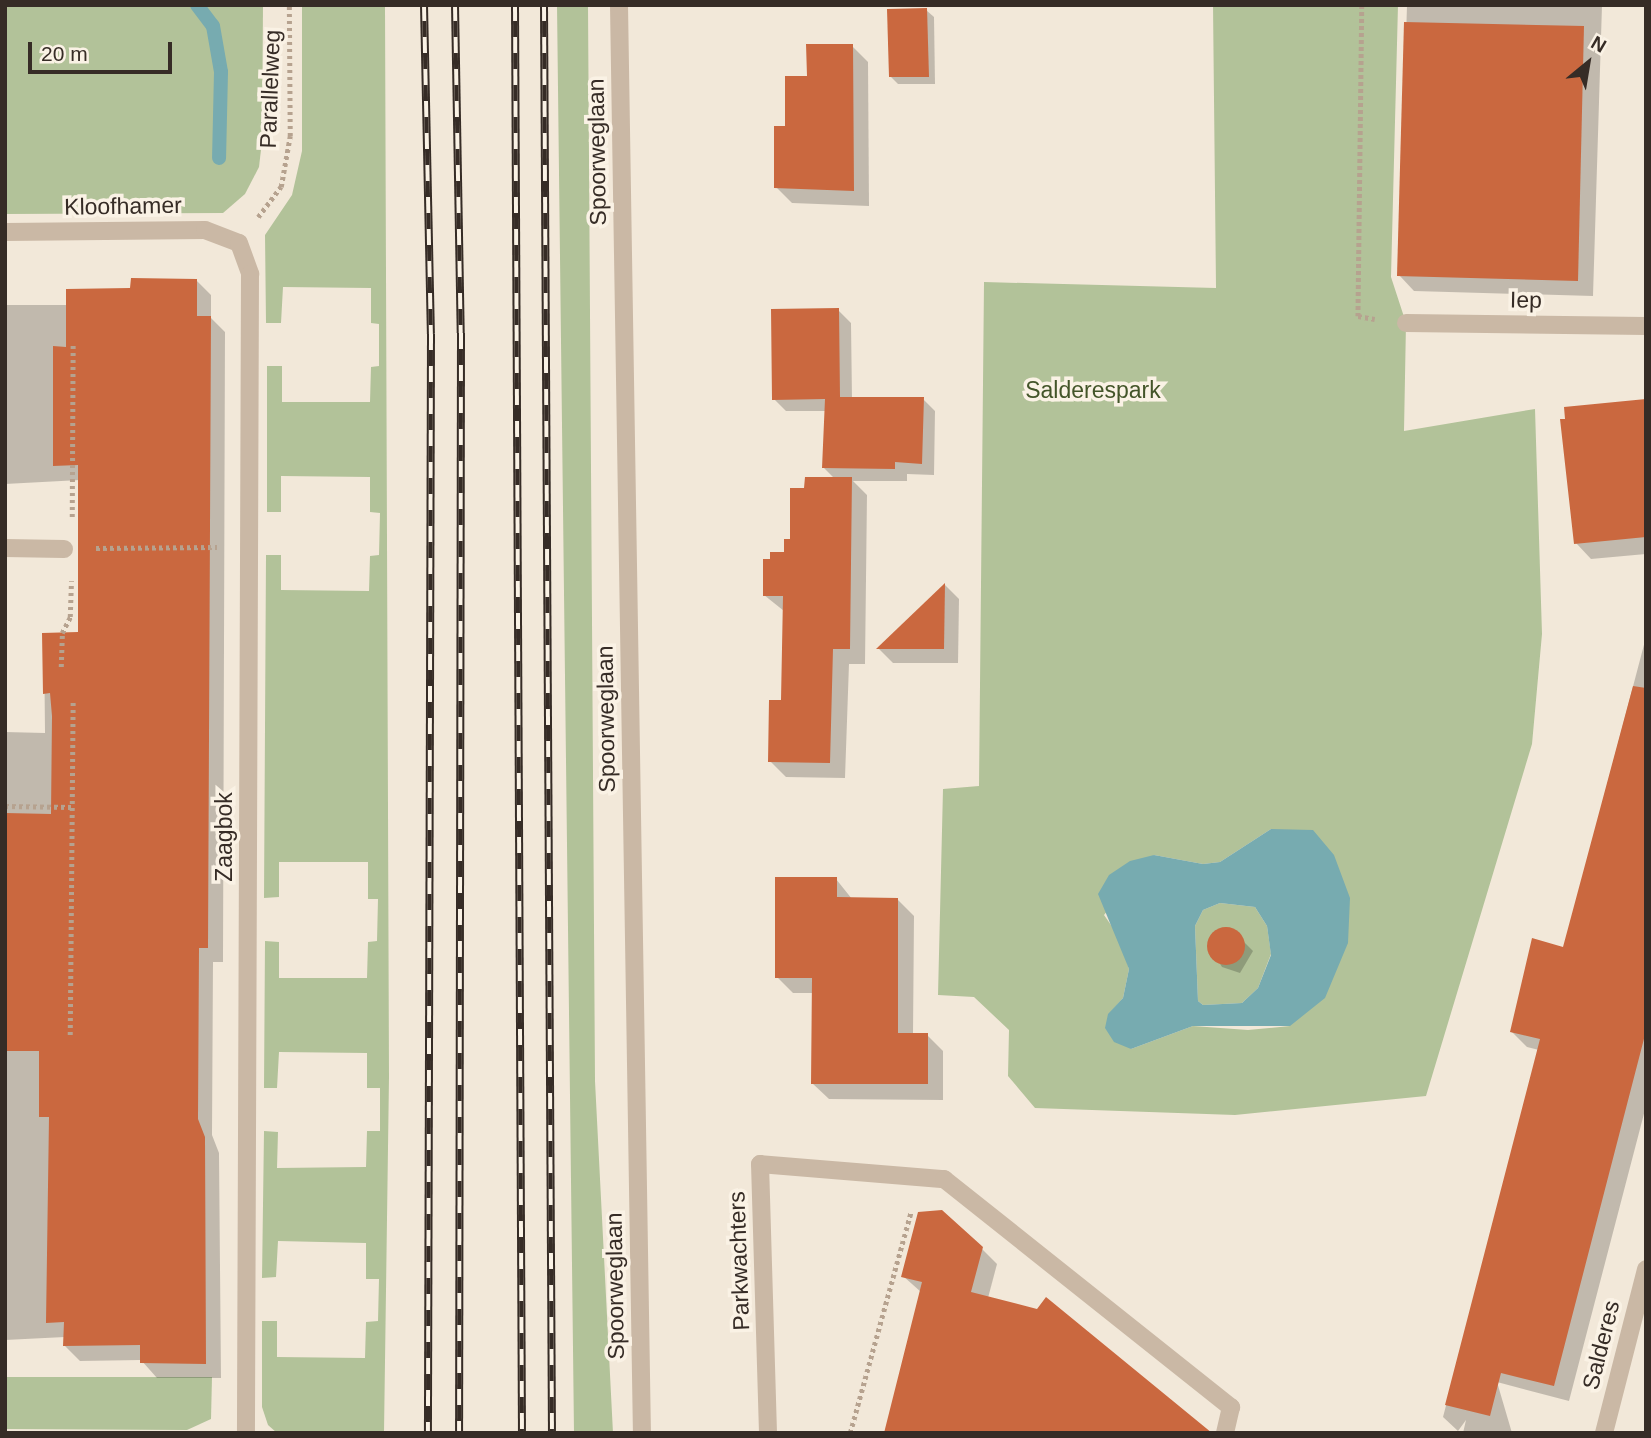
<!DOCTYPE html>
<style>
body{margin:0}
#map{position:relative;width:1651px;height:1438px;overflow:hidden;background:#f2e8d9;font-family:Helvetica,sans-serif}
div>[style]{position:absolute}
.green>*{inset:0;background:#b2c299}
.water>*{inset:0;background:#77abb0}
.shadow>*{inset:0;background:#0003}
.stream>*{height:14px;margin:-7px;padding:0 7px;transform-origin:7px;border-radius:7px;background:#77abb0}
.building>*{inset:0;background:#ca683f}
.round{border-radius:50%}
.path>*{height:4.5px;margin-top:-2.25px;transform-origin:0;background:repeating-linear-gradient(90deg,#b6a28f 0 3.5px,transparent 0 7px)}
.service>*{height:18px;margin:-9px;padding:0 9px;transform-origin:9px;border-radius:9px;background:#cab8a5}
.minor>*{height:18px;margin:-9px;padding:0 9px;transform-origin:9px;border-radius:9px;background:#cab8a5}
.tertiary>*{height:18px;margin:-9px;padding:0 9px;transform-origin:9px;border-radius:9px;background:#cab8a5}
.rail>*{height:8px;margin-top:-4px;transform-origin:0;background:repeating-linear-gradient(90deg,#faf2e5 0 16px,#362c26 0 32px);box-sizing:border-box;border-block:2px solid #362c26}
span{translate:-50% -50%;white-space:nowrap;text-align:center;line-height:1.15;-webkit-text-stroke:7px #faf2e5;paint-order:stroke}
.street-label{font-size:23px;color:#362c26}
.park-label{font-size:23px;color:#435529}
.frame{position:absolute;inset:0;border:7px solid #362c26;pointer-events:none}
.north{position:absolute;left:1553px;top:28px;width:70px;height:70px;-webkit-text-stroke:5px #faf2e5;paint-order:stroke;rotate:30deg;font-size:19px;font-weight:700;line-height:28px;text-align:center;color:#362c26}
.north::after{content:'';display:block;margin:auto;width:24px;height:32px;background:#362c26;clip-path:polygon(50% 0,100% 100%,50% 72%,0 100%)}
.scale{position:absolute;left:28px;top:42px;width:144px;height:32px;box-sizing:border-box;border:4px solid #362c26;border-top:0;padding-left:9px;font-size:21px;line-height:24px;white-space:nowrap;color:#362c26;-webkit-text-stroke:5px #faf2e5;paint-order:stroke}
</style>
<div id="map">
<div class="green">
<i style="clip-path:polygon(5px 5px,263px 5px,262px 141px,259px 167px,245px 194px,223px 213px,5px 214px)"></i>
<i style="clip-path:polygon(302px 5px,385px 5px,389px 1077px,384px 1433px,277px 1433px,268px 1425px,262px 1407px,262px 1321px,277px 1321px,277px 1357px,365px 1358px,366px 1322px,378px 1321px,379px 1279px,366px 1279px,366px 1243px,278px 1241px,276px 1277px,262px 1278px,264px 1131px,278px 1132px,277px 1168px,366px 1167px,367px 1131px,380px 1131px,380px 1088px,367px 1088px,367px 1053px,279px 1052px,277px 1088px,264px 1088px,265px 941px,279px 942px,279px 978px,367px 978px,368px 942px,377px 941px,378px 899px,368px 899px,368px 862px,279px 862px,279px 897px,264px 898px,266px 555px,281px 555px,281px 590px,369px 591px,370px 556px,379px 555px,380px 513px,370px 512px,370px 477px,281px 476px,281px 512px,267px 512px,267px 366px,282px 366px,282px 402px,370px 402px,371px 367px,379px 366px,379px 324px,371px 323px,371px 288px,283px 287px,281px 323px,266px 323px,265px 235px,292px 195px,302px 151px)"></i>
<i style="clip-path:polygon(557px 5px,588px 5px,595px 1081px,613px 1433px,574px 1433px)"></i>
<i style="clip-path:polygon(evenodd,1213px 5px,1398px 5px,1391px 277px,1406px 323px,1404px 431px,1535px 409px,1542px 634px,1532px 744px,1426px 1096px,1235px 1115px,1035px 1108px,1008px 1076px,1009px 1030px,974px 997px,938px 995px,943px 789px,979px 786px,984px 282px,1216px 288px,1213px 5px,1271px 829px,1290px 1026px,1248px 1030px,1193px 1026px,1131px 1049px,1109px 1014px,1123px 998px,1129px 969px,1120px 938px,1104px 915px,1154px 855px,1203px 864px,1220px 862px,1271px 829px)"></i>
<i style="clip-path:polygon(1220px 903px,1255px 907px,1267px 926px,1271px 954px,1258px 988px,1242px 1003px,1203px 1005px,1198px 1001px,1195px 926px,1203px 910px)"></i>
<i style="clip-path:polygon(5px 1377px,212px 1377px,211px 1419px,187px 1430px,5px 1429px)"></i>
</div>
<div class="water">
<i style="clip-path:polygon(evenodd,1271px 829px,1313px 830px,1334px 855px,1350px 898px,1348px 943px,1325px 998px,1290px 1026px,1193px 1026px,1131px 1049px,1114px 1042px,1105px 1028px,1108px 1014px,1123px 998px,1129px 969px,1098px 894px,1109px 875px,1130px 861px,1154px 855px,1203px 864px,1220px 862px,1271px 829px,1220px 903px,1255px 907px,1267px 926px,1271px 955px,1258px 988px,1242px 1003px,1203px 1005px,1198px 1001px,1195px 926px,1203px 910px,1220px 903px)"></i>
</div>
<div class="shadow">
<i style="clip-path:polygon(1407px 5px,1602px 5px,1593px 296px,1414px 291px,1399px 275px)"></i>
<i style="clip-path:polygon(926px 10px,934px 17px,935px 84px,898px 84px,891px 77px)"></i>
<i style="clip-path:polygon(852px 46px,868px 62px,869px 206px,792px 203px,776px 187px,787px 128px,809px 78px)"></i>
<i style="clip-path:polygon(196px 280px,211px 295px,211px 318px,225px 332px,223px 962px,213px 962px,212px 1135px,219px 1153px,221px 1378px,157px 1378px,141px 1360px,80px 1361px,65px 1346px,65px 1337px,5px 1340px,5px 732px,45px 733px,44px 634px,80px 634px,80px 480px,5px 484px,5px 305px,68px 305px)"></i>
<i style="clip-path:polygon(838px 310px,851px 323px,852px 399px,923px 399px,935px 411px,934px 475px,907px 474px,907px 481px,853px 481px,867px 495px,865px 664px,849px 664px,845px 778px,786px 777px,770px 761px,783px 701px,784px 611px,764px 595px,792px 541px,806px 489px,835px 479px,824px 468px,826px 411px,786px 411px,774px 399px)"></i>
<i style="clip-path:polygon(1646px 400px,1646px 554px,1591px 559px,1576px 543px)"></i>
<i style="clip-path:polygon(945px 585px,959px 599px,958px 663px,893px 663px,879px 649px)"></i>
<i style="clip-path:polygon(1646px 637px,1646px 1106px,1569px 1401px,1497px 1382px,1512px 1433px,1463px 1433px,1466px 1420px,1458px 1431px,1443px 1417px,1539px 1050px,1527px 1047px,1511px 1031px,1564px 949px)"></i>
<i style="clip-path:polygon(836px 879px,852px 899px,898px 900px,914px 916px,913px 1035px,927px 1035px,943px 1051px,943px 1100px,829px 1099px,812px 1083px,813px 993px,793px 993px,777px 977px)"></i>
<i style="clip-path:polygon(1231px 929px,1253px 951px,1240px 973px,1222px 967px,1208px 945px,1216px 930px)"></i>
<i style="clip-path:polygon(981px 1248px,997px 1264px,988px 1298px,921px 1292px,903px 1276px)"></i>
</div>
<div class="stream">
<i style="left:197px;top:5px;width:26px;rotate:53deg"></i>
<i style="left:213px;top:26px;width:47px;rotate:80.1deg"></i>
<i style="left:221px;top:72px;width:86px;rotate:91.3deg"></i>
</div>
<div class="building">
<i style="clip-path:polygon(927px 8px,929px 77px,889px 77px,887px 9px)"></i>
<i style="clip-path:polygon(1404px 22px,1584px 26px,1578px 281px,1397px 276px)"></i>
<i style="clip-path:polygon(806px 44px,853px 44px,854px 191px,774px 188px,774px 126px,785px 126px,785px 76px,807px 76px)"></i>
<i style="clip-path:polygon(131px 278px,197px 279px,197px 316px,211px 316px,208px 948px,199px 948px,198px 1119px,205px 1137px,206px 1364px,140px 1363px,140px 1345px,63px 1346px,64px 1322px,46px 1323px,49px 1117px,39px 1117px,39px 1051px,5px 1051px,5px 813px,51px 814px,52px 716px,50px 693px,43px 694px,42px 633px,78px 632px,78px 465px,53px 466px,53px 346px,66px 347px,66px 289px,130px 288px)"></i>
<i style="clip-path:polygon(839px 308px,840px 397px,924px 397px,922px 464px,895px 462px,895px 469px,822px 468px,825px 399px,772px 400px,771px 309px)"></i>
<i style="clip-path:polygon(1646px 399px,1646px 537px,1574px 544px,1560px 419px,1565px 419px,1564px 407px)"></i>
<i style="clip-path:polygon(805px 477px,852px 477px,850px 649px,833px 649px,830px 763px,768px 762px,769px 700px,781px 700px,783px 596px,763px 596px,763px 559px,770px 559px,770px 552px,784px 552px,784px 539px,790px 539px,790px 488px,804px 488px)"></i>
<i style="clip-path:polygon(945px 583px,944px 649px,876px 649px)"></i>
<i style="clip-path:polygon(1633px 686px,1646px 688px,1646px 1031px,1554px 1386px,1501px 1373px,1490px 1416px,1445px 1405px,1540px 1039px,1510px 1032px,1532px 938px,1563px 947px)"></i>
<i style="clip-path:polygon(775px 877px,837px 877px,837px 897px,898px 898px,898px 1033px,928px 1033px,928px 1084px,811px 1084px,812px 978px,775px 978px)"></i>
<i class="round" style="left:1207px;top:927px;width:38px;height:38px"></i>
<i style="clip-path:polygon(942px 1210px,983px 1247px,971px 1292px,1037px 1309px,1046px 1297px,1212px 1433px,884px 1433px,922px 1282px,901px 1277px,918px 1212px)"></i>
</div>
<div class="path">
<i style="left:1362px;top:5px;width:311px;rotate:90.7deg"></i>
<i style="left:1358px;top:316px;width:17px;rotate:10deg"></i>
<i style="left:258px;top:217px;width:38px;rotate:-53deg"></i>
<i style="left:281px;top:187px;width:52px;rotate:-80deg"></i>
<i style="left:290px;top:136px;width:131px;rotate:-90.4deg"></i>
<i style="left:72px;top:517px;width:175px;rotate:-89.7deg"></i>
<i style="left:96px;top:548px;width:121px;rotate:-0.5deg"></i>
<i style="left:61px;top:667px;width:34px;rotate:-88deg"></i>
<i style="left:62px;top:633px;width:18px;rotate:-63deg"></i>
<i style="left:70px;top:617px;width:36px;rotate:-88deg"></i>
<i style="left:5px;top:806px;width:66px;rotate:0.9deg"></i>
<i style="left:70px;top:1035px;width:335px;rotate:-89.5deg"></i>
<i style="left:850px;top:1433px;width:230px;rotate:-74.6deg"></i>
</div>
<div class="service">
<i style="left:5px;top:548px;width:59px;rotate:1deg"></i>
</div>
<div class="minor">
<i style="left:619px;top:5px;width:1428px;rotate:89.08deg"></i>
<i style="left:5px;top:232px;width:200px;rotate:-0.6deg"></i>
<i style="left:205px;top:230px;width:36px;rotate:21deg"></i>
<i style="left:239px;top:243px;width:33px;rotate:70deg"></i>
<i style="left:250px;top:274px;width:1159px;rotate:90.2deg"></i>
<i style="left:1406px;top:323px;width:240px;rotate:0.7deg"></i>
<i style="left:768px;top:1433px;width:269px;rotate:-91.7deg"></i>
<i style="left:760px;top:1164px;width:185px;rotate:4.7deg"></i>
<i style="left:944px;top:1179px;width:367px;rotate:38.5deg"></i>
<i style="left:1231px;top:1407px;width:27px;rotate:103deg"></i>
</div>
<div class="tertiary">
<i style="left:1604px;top:1433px;width:169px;rotate:-75.6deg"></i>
</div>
<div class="rail">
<i style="left:424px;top:5px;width:329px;rotate:88.8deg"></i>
<i style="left:431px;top:334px;width:1099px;rotate:90.16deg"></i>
<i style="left:455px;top:5px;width:328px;rotate:89deg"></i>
<i style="left:461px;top:333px;width:1100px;rotate:90.1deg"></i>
<i style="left:515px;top:5px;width:1428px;rotate:89.72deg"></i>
<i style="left:544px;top:5px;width:1428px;rotate:89.68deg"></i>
</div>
<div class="street-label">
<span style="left:270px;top:89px;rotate:-88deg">Parallelweg</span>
<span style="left:597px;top:152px;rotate:-91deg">Spoorweglaan</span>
<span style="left:123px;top:206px;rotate:-1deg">Kloofhamer</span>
<span style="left:1526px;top:300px;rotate:1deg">Iep</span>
<span style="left:606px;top:719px;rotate:-91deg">Spoorweglaan</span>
<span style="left:224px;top:837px;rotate:-90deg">Zaagbok</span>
<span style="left:739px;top:1261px;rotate:-92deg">Parkwachters</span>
<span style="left:615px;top:1286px;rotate:-91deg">Spoorweglaan</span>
<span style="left:1601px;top:1345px;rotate:-76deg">Salderes</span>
</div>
<div class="park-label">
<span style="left:1093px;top:390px">Salderespark</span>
</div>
<div class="frame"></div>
<div class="north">N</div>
<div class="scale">20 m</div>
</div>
